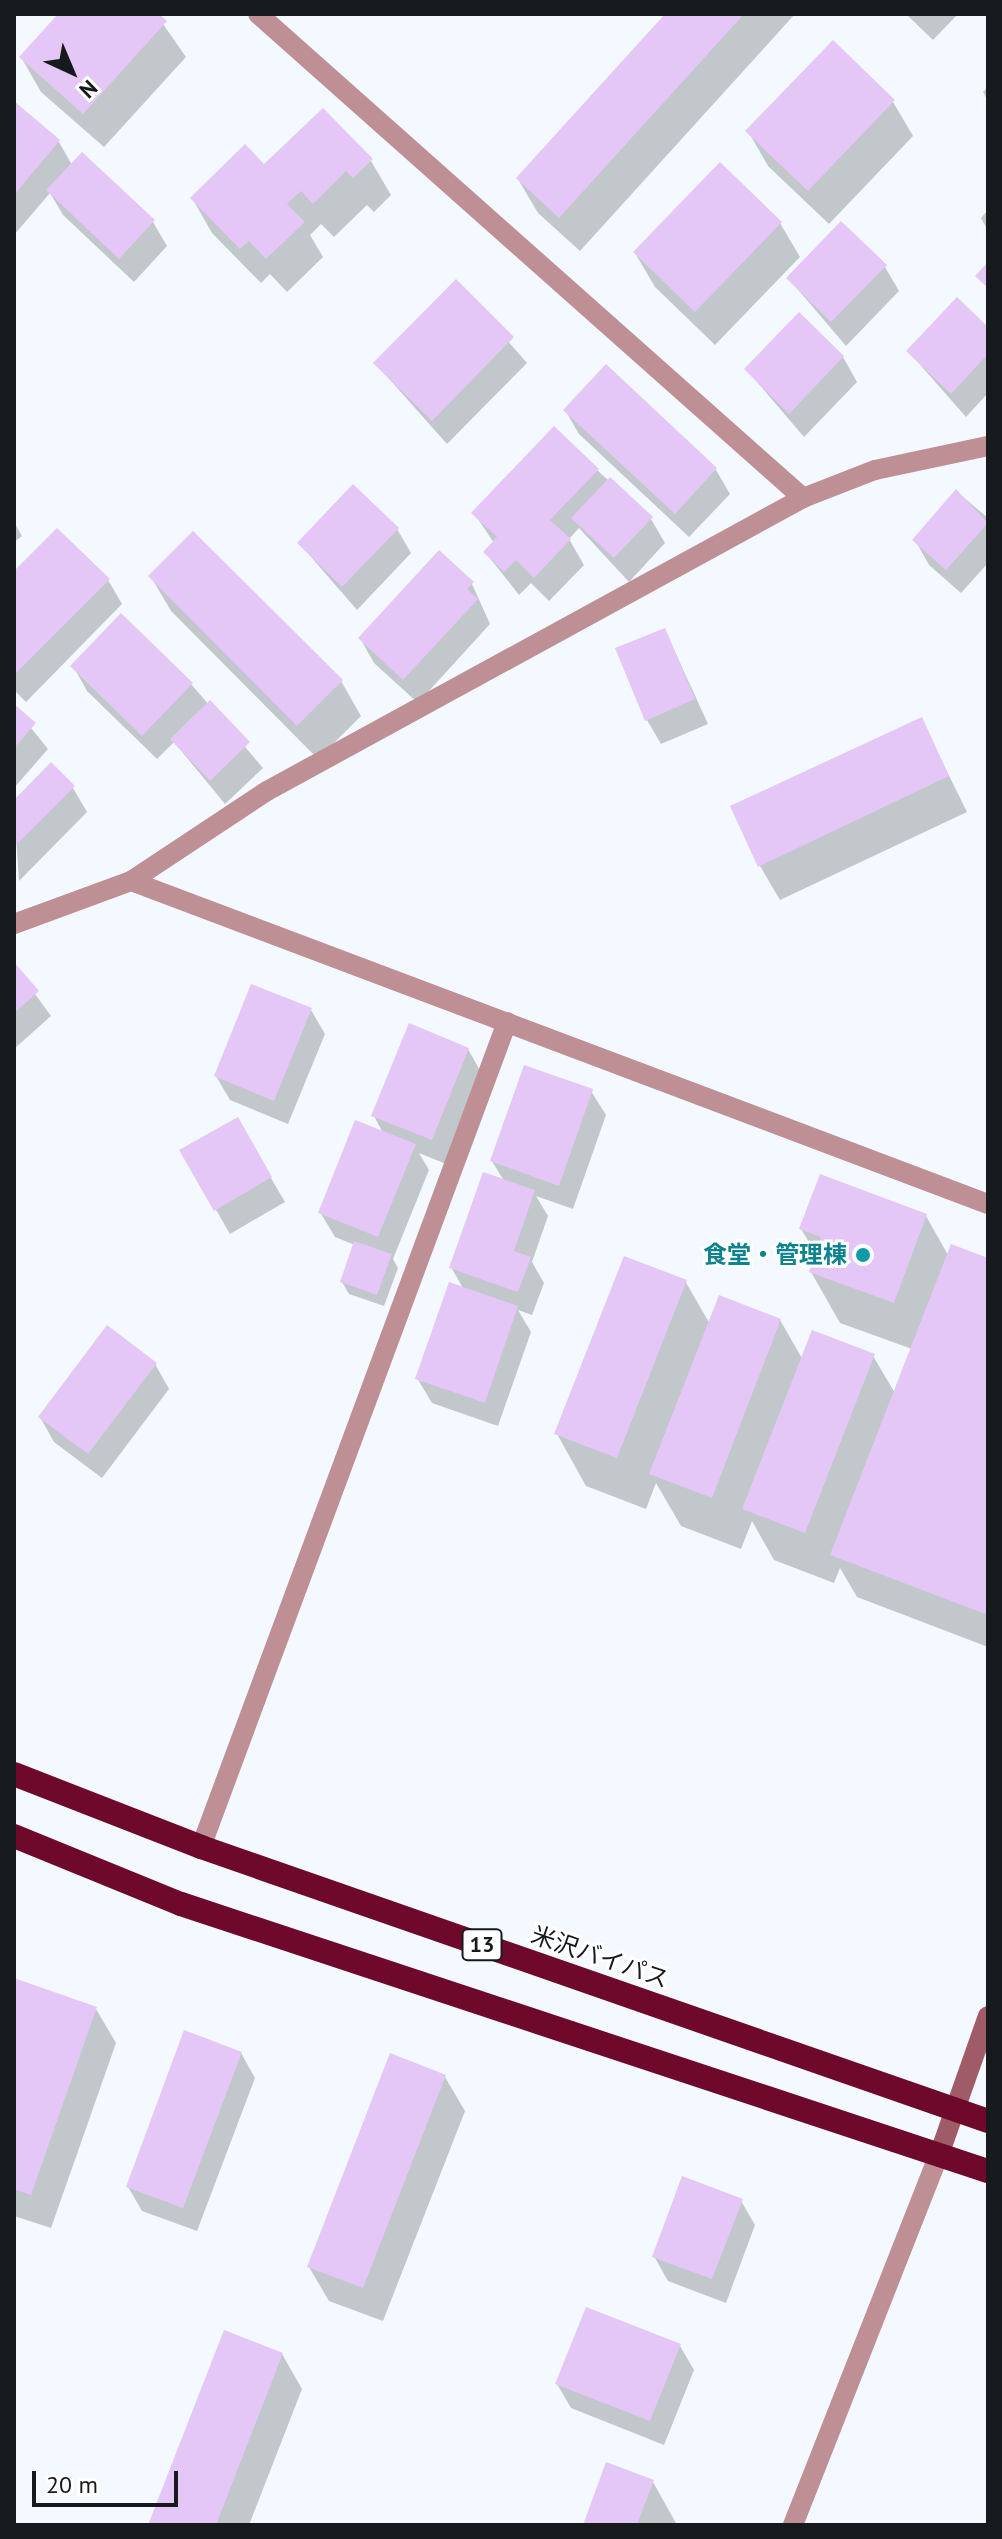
<!DOCTYPE html>
<meta charset="utf-8">
<style>
body{margin:0}
#map{position:relative;width:1002px;height:2539px;overflow:hidden;background:#f3f9fe;font-family:"PT Sans","Noto Sans JP",sans-serif}
div>[style]{position:absolute}
.shadow>*{inset:0;background:#0003}
.building>*{inset:0;background:#e4c6f7}
.street>*{height:20px;margin:-10px;padding:0 10px;transform-origin:10px;border-radius:10px;background:#bf8f96}
.secondary>*{height:20px;margin:-10px;padding:0 10px;transform-origin:10px;border-radius:10px;background:#9f5b67}
.highway>*{height:24px;margin:-12px;padding:0 12px;transform-origin:12px;border-radius:12px;background:#6f092c}
.dots>*{width:22px;height:22px;translate:-50% -50%;box-sizing:border-box;border:4px solid #fff;border-radius:50%}
span{translate:-50% -50%;white-space:nowrap;text-align:center;line-height:1.15;-webkit-text-stroke:6px #fff;paint-order:stroke}
.shield-label span{padding:2px 6px;background:#fff;border:2px solid;border-radius:6px;-webkit-text-stroke-width:0}
.shield-label{font-size:22px;color:#171a1d;font-weight:700}
.culture-label{font-size:24px;color:#0d838f;font-weight:700}
.right{translate:-100% -50%;text-align:right}
.street-label{font-size:24px;color:#171a1d}
.frame{position:absolute;inset:0;border:16px solid #171a1d;pointer-events:none}
.north{position:absolute;left:32px;top:32px;width:80px;height:80px;-webkit-text-stroke:6px #fff;paint-order:stroke;rotate:136deg;font-size:22px;font-weight:700;line-height:32px;text-align:center;color:#171a1d}
.north::after{content:'';display:block;margin:auto;width:28px;height:36px;background:#171a1d;clip-path:polygon(50% 0,100% 100%,50% 72%,0 100%)}
.scale{position:absolute;left:32px;top:2471px;width:146px;height:36px;box-sizing:border-box;border:4px solid #171a1d;border-top:0;padding-left:10px;font-size:24px;line-height:28px;white-space:nowrap;color:#171a1d;-webkit-text-stroke:6px #fff;paint-order:stroke}
</style>
<div id="map">
<div class="shadow">
<i style="clip-path:polygon(61px 14px,156px 14px,186px 57px,104px 147px,41px 92px,21px 57px)"></i>
<i style="clip-path:polygon(668px 14px,795px 14px,580px 251px,538px 213px,518px 179px)"></i>
<i style="clip-path:polygon(906px 14px,958px 14px,933px 40px)"></i>
<i style="clip-path:polygon(988px 87px,988px 101px,983px 92px)"></i>
<i style="clip-path:polygon(893px 102px,913px 136px,829px 224px,768px 166px,748px 131px)"></i>
<i style="clip-path:polygon(14px 103px,59px 142px,72px 165px,153px 222px,167px 246px,134px 282px,63px 215px,50px 193px,14px 235px)"></i>
<i style="clip-path:polygon(371px 161px,391px 195px,374px 212px,367px 205px,334px 237px,321px 224px,310px 235px,323px 257px,287px 292px,270px 274px,261px 283px,212px 233px,192px 198px,264px 167px)"></i>
<i style="clip-path:polygon(988px 210px,988px 231px,981px 218px)"></i>
<i style="clip-path:polygon(780px 223px,800px 257px,715px 345px,655px 287px,635px 253px)"></i>
<i style="clip-path:polygon(885px 267px,899px 291px,846px 346px,789px 279px)"></i>
<i style="clip-path:polygon(456px 282px,527px 363px,447px 444px,375px 363px)"></i>
<i style="clip-path:polygon(988px 330px,988px 393px,966px 417px,908px 351px)"></i>
<i style="clip-path:polygon(843px 357px,857px 382px,804px 437px,746px 369px)"></i>
<i style="clip-path:polygon(606px 367px,716px 470px,730px 494px,689px 537px,579px 434px,565px 410px)"></i>
<i style="clip-path:polygon(597px 470px,651px 519px,665px 543px,629px 582px,579px 528px,569px 539px,584px 565px,549px 601px,531px 583px,519px 595px,485px 552px,494px 543px,474px 513px)"></i>
<i style="clip-path:polygon(956px 491px,988px 518px,988px 563px,961px 593px,929px 565px,915px 540px)"></i>
<i style="clip-path:polygon(14px 522px,22px 536px,14px 542px)"></i>
<i style="clip-path:polygon(397px 529px,411px 553px,357px 610px,299px 543px)"></i>
<i style="clip-path:polygon(14px 574px,108px 580px,122px 604px,26px 702px,14px 690px)"></i>
<i style="clip-path:polygon(151px 577px,341px 681px,361px 716px,318px 759px,171px 611px)"></i>
<i style="clip-path:polygon(472px 584px,490px 624px,418px 703px,374px 663px,360px 638px)"></i>
<i style="clip-path:polygon(665px 630px,708px 724px,661px 744px,647px 720px)"></i>
<i style="clip-path:polygon(73px 666px,191px 684px,263px 768px,225px 804px,174px 742px,157px 759px,87px 691px)"></i>
<i style="clip-path:polygon(14px 707px,48px 749px,14px 788px)"></i>
<i style="clip-path:polygon(921px 719px,967px 812px,780px 900px,760px 866px)"></i>
<i style="clip-path:polygon(73px 788px,87px 812px,19px 881px,14px 803px)"></i>
<i style="clip-path:polygon(14px 965px,51px 1016px,14px 1049px)"></i>
<i style="clip-path:polygon(311px 1010px,325px 1034px,288px 1124px,230px 1100px,216px 1076px)"></i>
<i style="clip-path:polygon(468px 1049px,482px 1074px,446px 1164px,419px 1153px,429px 1170px,393px 1259px,398px 1268px,384px 1306px,349px 1294px,342px 1282px,355px 1245px,335px 1237px,320px 1212px,383px 1133px,374px 1116px)"></i>
<i style="clip-path:polygon(591px 1091px,606px 1115px,573px 1209px,536px 1196px,548px 1216px,532px 1262px,544px 1283px,532px 1315px,518px 1310px,531px 1332px,498px 1426px,432px 1403px,417px 1378px,464px 1290px,451px 1267px,504px 1181px,492px 1161px)"></i>
<i style="clip-path:polygon(237px 1120px,285px 1202px,230px 1234px,182px 1151px)"></i>
<i style="clip-path:polygon(926px 1216px,948px 1255px,988px 1260px,988px 1647px,857px 1597px,840px 1568px,834px 1583px,774px 1560px,752px 1521px,741px 1549px,681px 1526px,656px 1483px,646px 1509px,586px 1486px,557px 1434px,685px 1281px,710px 1324px,780px 1320px,803px 1360px,873px 1356px,895px 1393px,912px 1349px,840px 1323px,811px 1272px,817px 1255px,801px 1229px)"></i>
<i style="clip-path:polygon(155px 1364px,169px 1389px,102px 1478px,54px 1442px,40px 1417px)"></i>
<i style="clip-path:polygon(14px 1980px,96px 2009px,116px 2043px,51px 2228px,14px 2216px)"></i>
<i style="clip-path:polygon(241px 2053px,255px 2078px,197px 2231px,142px 2211px,128px 2187px)"></i>
<i style="clip-path:polygon(445px 2077px,465px 2111px,383px 2321px,329px 2301px,309px 2267px)"></i>
<i style="clip-path:polygon(741px 2201px,755px 2225px,726px 2303px,668px 2281px,654px 2256px)"></i>
<i style="clip-path:polygon(680px 2346px,694px 2370px,664px 2445px,571px 2408px,557px 2384px)"></i>
<i style="clip-path:polygon(282px 2354px,302px 2389px,249px 2525px,150px 2525px)"></i>
<i style="clip-path:polygon(653px 2482px,677px 2525px,585px 2525px)"></i>
</div>
<div class="building">
<i style="clip-path:polygon(58px 14px,159px 14px,167px 21px,83px 114px,19px 57px)"></i>
<i style="clip-path:polygon(665px 14px,744px 14px,559px 218px,516px 178px)"></i>
<i style="clip-path:polygon(833px 40px,895px 100px,808px 191px,745px 131px)"></i>
<i style="clip-path:polygon(14px 101px,60px 140px,14px 195px)"></i>
<i style="clip-path:polygon(323px 108px,373px 159px,353px 178px,346px 171px,313px 204px,301px 191px,287px 204px,305px 222px,266px 259px,249px 241px,240px 249px,190px 198px,245px 144px,264px 164px)"></i>
<i style="clip-path:polygon(82px 152px,155px 220px,119px 259px,46px 190px)"></i>
<i style="clip-path:polygon(720px 162px,782px 222px,695px 312px,633px 252px)"></i>
<i style="clip-path:polygon(841px 221px,887px 265px,831px 322px,786px 278px)"></i>
<i style="clip-path:polygon(988px 262px,988px 288px,975px 276px)"></i>
<i style="clip-path:polygon(456px 279px,514px 337px,432px 421px,373px 363px)"></i>
<i style="clip-path:polygon(957px 297px,988px 327px,988px 354px,951px 394px,906px 351px)"></i>
<i style="clip-path:polygon(799px 312px,844px 356px,789px 414px,744px 369px)"></i>
<i style="clip-path:polygon(606px 364px,717px 468px,675px 514px,563px 410px)"></i>
<i style="clip-path:polygon(554px 426px,599px 469px,550px 520px,571px 539px,534px 578px,516px 560px,504px 572px,483px 552px,497px 537px,471px 513px)"></i>
<i style="clip-path:polygon(610px 477px,653px 517px,614px 558px,571px 518px)"></i>
<i style="clip-path:polygon(353px 484px,399px 528px,342px 587px,297px 543px)"></i>
<i style="clip-path:polygon(956px 489px,988px 523px,946px 570px,912px 540px)"></i>
<i style="clip-path:polygon(57px 528px,110px 579px,14px 675px,14px 571px)"></i>
<i style="clip-path:polygon(193px 531px,343px 680px,297px 726px,148px 576px)"></i>
<i style="clip-path:polygon(439px 550px,474px 582px,467px 589px,478px 599px,403px 680px,358px 638px)"></i>
<i style="clip-path:polygon(121px 613px,193px 683px,142px 736px,70px 666px)"></i>
<i style="clip-path:polygon(665px 628px,695px 699px,645px 721px,615px 648px)"></i>
<i style="clip-path:polygon(210px 700px,250px 742px,210px 781px,170px 739px)"></i>
<i style="clip-path:polygon(14px 704px,36px 723px,14px 748px)"></i>
<i style="clip-path:polygon(922px 717px,949px 776px,758px 867px,730px 806px)"></i>
<i style="clip-path:polygon(51px 762px,75px 786px,14px 847px,14px 800px)"></i>
<i style="clip-path:polygon(14px 962px,39px 991px,14px 1013px)"></i>
<i style="clip-path:polygon(251px 984px,312px 1008px,274px 1101px,214px 1076px)"></i>
<i style="clip-path:polygon(409px 1023px,469px 1048px,432px 1140px,371px 1116px)"></i>
<i style="clip-path:polygon(524px 1065px,593px 1089px,559px 1186px,490px 1161px)"></i>
<i style="clip-path:polygon(238px 1117px,272px 1177px,214px 1211px,179px 1150px)"></i>
<i style="clip-path:polygon(355px 1120px,416px 1144px,378px 1237px,318px 1213px)"></i>
<i style="clip-path:polygon(483px 1172px,535px 1190px,514px 1251px,531px 1257px,518px 1292px,449px 1268px)"></i>
<i style="clip-path:polygon(820px 1174px,927px 1214px,894px 1303px,809px 1272px,821px 1237px,799px 1229px)"></i>
<i style="clip-path:polygon(354px 1241px,392px 1254px,377px 1295px,340px 1282px)"></i>
<i style="clip-path:polygon(951px 1244px,988px 1258px,988px 1615px,830px 1555px)"></i>
<i style="clip-path:polygon(624px 1256px,687px 1280px,617px 1458px,554px 1434px)"></i>
<i style="clip-path:polygon(449px 1282px,518px 1306px,485px 1403px,415px 1379px)"></i>
<i style="clip-path:polygon(719px 1295px,781px 1319px,712px 1498px,649px 1474px)"></i>
<i style="clip-path:polygon(107px 1325px,157px 1363px,88px 1454px,38px 1417px)"></i>
<i style="clip-path:polygon(812px 1330px,875px 1354px,805px 1533px,742px 1509px)"></i>
<i style="clip-path:polygon(14px 1978px,97px 2007px,31px 2195px,14px 2189px)"></i>
<i style="clip-path:polygon(184px 2030px,242px 2052px,183px 2208px,126px 2187px)"></i>
<i style="clip-path:polygon(390px 2053px,446px 2075px,363px 2288px,307px 2267px)"></i>
<i style="clip-path:polygon(682px 2176px,743px 2199px,712px 2279px,652px 2257px)"></i>
<i style="clip-path:polygon(586px 2307px,681px 2344px,650px 2421px,555px 2384px)"></i>
<i style="clip-path:polygon(224px 2330px,283px 2353px,216px 2525px,148px 2525px)"></i>
<i style="clip-path:polygon(606px 2462px,654px 2480px,637px 2525px,583px 2525px)"></i>
</div>
<div class="street">
<i style="left:258px;top:14px;width:729px;rotate:41.61deg"></i>
<i style="left:131px;top:881px;width:916px;rotate:20.65deg"></i>
<i style="left:14px;top:924px;width:125px;rotate:-20.2deg"></i>
<i style="left:131px;top:881px;width:163px;rotate:-33.5deg"></i>
<i style="left:267px;top:791px;width:611px;rotate:-28.66deg"></i>
<i style="left:803px;top:498px;width:77px;rotate:-21.3deg"></i>
<i style="left:875px;top:470px;width:116px;rotate:-12deg"></i>
<i style="left:201px;top:1847px;width:880px;rotate:-69.65deg"></i>
<i style="left:793px;top:2525px;width:398px;rotate:-68.5deg"></i>
</div>
<div class="secondary">
<i style="left:939px;top:2155px;width:147px;rotate:-70.6deg"></i>
</div>
<div class="highway">
<i style="left:14px;top:1774px;width:201px;rotate:21.3deg"></i>
<i style="left:201px;top:1847px;width:833px;rotate:19.2deg"></i>
<i style="left:14px;top:1836px;width:180px;rotate:22.2deg"></i>
<i style="left:181px;top:1904px;width:850px;rotate:18.31deg"></i>
</div>
<div class="dots">
<i style="left:863px;top:1255px;background:#0f9aa8"></i>
</div>
<div class="shield-label">
<span style="left:482px;top:1945px">13</span>
</div>
<div class="culture-label">
<span class="right" style="left:847px;top:1255px">食堂・管理棟</span>
</div>
<div class="street-label">
<span style="left:600px;top:1957px;rotate:19deg">米沢バイパス</span>
</div>
<div class="frame"></div>
<div class="north">N</div>
<div class="scale">20 m</div>
</div>
